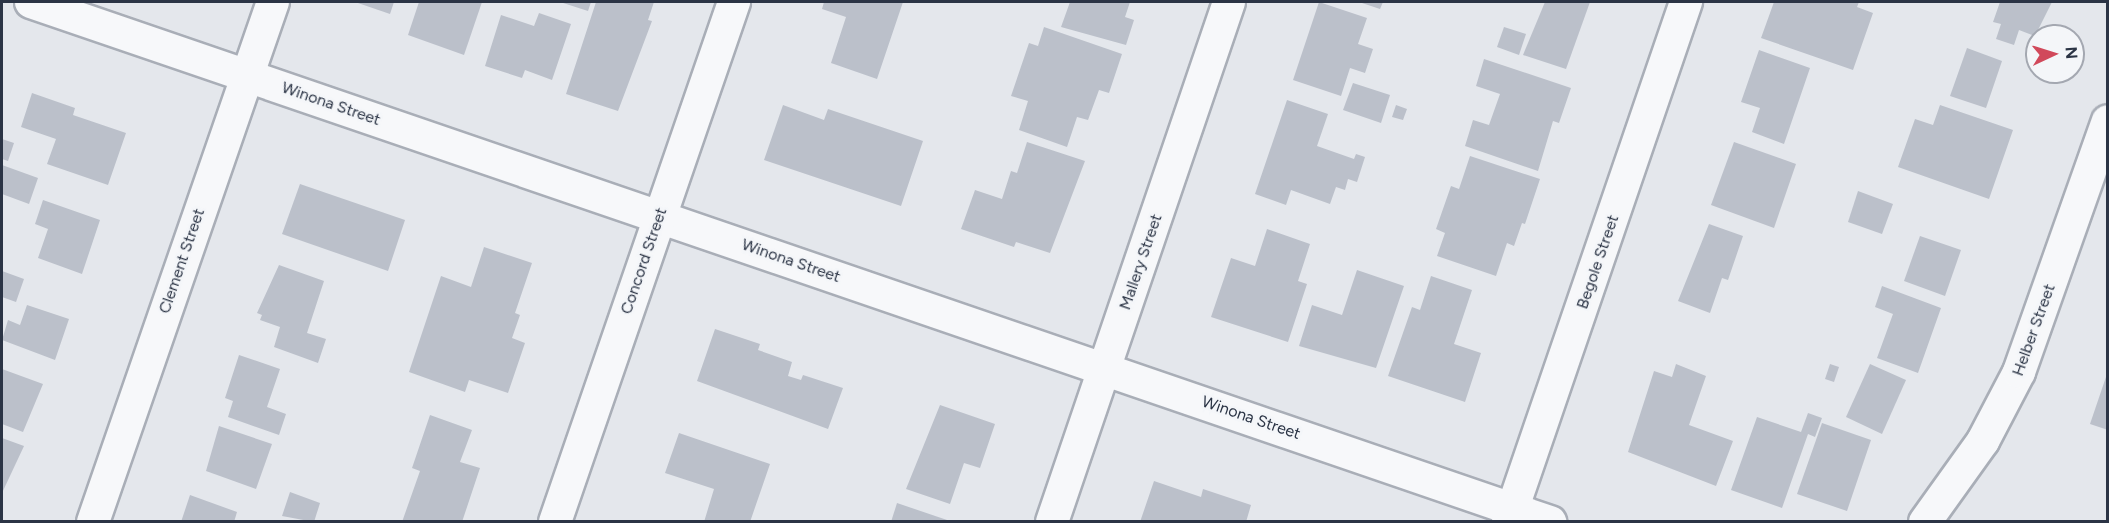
<!DOCTYPE html>
<style>
body{margin:0}
#map{position:relative;width:2109px;height:523px;overflow:hidden;background:#e4e7ec;font-family:Figtree,sans-serif}
div>[style]{position:absolute}
.building>*{inset:0;background:#bbc0ca}
.roads{filter:drop-shadow(2px 0 #a9aeb7) drop-shadow(-2px 0 #a9aeb7) drop-shadow(0 2px #a9aeb7) drop-shadow(0 -2px #a9aeb7)}
.street>*{height:32px;margin:-16px;padding:0 16px;transform-origin:16px;border-radius:16px;background:#f7f8fa}
span{translate:-50% -50%;white-space:nowrap;text-align:center;line-height:1.15;-webkit-text-stroke:5px #f4f6f9;paint-order:stroke}
.street-label{font-size:16px;color:#2b3445}
.frame{position:absolute;inset:0;border:3px solid #2b3445;pointer-events:none}
.north{position:absolute;left:2025px;top:24px;width:60px;height:60px;box-sizing:border-box;background:#f4f6f9;border:2px solid #a4a8b1;border-radius:50%;rotate:86deg;font-size:16px;font-weight:700;line-height:24px;text-align:center;color:#2b3445}
.north::after{content:'';display:block;margin:auto;width:21px;height:27px;background:#d1495b;clip-path:polygon(50% 0,100% 100%,50% 72%,0 100%)}
</style>
<div id="map">
<div class="building">
<i style="clip-path:polygon(355px 2px,394px 2px,390px 14px)"></i>
<i style="clip-path:polygon(419px 2px,482px 2px,464px 55px,408px 35px)"></i>
<i style="clip-path:polygon(560px 2px,591px 2px,588px 11px)"></i>
<i style="clip-path:polygon(596px 2px,654px 2px,648px 20px,652px 21px,618px 111px,566px 94px)"></i>
<i style="clip-path:polygon(824px 2px,903px 2px,877px 79px,831px 63px,846px 17px,822px 9px)"></i>
<i style="clip-path:polygon(1070px 2px,1130px 2px,1125px 17px,1134px 20px,1126px 45px,1061px 27px)"></i>
<i style="clip-path:polygon(1319px 2px,1367px 18px,1358px 44px,1373px 49px,1365px 73px,1350px 68px,1341px 96px,1293px 80px)"></i>
<i style="clip-path:polygon(1359px 2px,1383px 2px,1380px 9px)"></i>
<i style="clip-path:polygon(1545px 2px,1590px 2px,1566px 69px,1523px 55px)"></i>
<i style="clip-path:polygon(1774px 2px,1859px 2px,1857px 7px,1873px 13px,1853px 70px,1761px 38px)"></i>
<i style="clip-path:polygon(2000px 2px,2052px 2px,2035px 36px,2019px 30px,2014px 45px,1996px 39px,2001px 24px,1993px 22px)"></i>
<i style="clip-path:polygon(539px 13px,571px 24px,552px 80px,525px 70px,522px 78px,485px 66px,501px 15px,534px 26px)"></i>
<i style="clip-path:polygon(1044px 27px,1122px 54px,1109px 93px,1099px 90px,1088px 120px,1077px 117px,1067px 147px,1019px 130px,1028px 101px,1011px 96px,1029px 43px,1038px 46px)"></i>
<i style="clip-path:polygon(1504px 27px,1526px 34px,1519px 55px,1497px 47px)"></i>
<i style="clip-path:polygon(1967px 48px,2002px 61px,1986px 108px,1950px 96px)"></i>
<i style="clip-path:polygon(1759px 50px,1810px 68px,1784px 144px,1752px 132px,1760px 108px,1741px 102px)"></i>
<i style="clip-path:polygon(1484px 59px,1571px 88px,1559px 123px,1553px 121px,1538px 171px,1465px 146px,1473px 120px,1489px 125px,1500px 94px,1476px 86px)"></i>
<i style="clip-path:polygon(1353px 83px,1390px 95px,1381px 123px,1343px 110px)"></i>
<i style="clip-path:polygon(32px 93px,75px 108px,73px 115px,126px 133px,108px 185px,47px 164px,56px 139px,21px 127px)"></i>
<i style="clip-path:polygon(1287px 100px,1328px 114px,1317px 146px,1354px 159px,1356px 154px,1365px 157px,1357px 182px,1348px 179px,1345px 190px,1336px 187px,1330px 204px,1291px 190px,1286px 205px,1255px 194px)"></i>
<i style="clip-path:polygon(783px 105px,824px 120px,828px 109px,923px 141px,901px 206px,764px 160px)"></i>
<i style="clip-path:polygon(1396px 105px,1407px 109px,1403px 120px,1392px 117px)"></i>
<i style="clip-path:polygon(1940px 105px,2013px 130px,1989px 199px,1898px 167px,1915px 119px,1933px 125px)"></i>
<i style="clip-path:polygon(2px 139px,14px 143px,8px 161px,2px 159px)"></i>
<i style="clip-path:polygon(1027px 142px,1085px 161px,1050px 253px,1016px 242px,1014px 247px,961px 229px,975px 190px,1002px 199px,1011px 171px,1017px 173px)"></i>
<i style="clip-path:polygon(1734px 142px,1796px 164px,1774px 228px,1711px 205px)"></i>
<i style="clip-path:polygon(1470px 156px,1540px 179px,1525px 224px,1522px 223px,1514px 246px,1507px 243px,1496px 276px,1437px 256px,1445px 233px,1436px 229px,1451px 186px,1459px 189px)"></i>
<i style="clip-path:polygon(2px 165px,38px 178px,29px 204px,2px 194px)"></i>
<i style="clip-path:polygon(300px 184px,405px 220px,388px 271px,282px 234px)"></i>
<i style="clip-path:polygon(1858px 191px,1893px 204px,1882px 234px,1848px 222px)"></i>
<i style="clip-path:polygon(43px 200px,100px 220px,82px 274px,38px 258px,48px 229px,35px 224px)"></i>
<i style="clip-path:polygon(1709px 224px,1743px 236px,1728px 280px,1722px 278px,1710px 313px,1678px 301px)"></i>
<i style="clip-path:polygon(1267px 229px,1310px 244px,1298px 281px,1307px 284px,1288px 342px,1211px 317px,1231px 258px,1255px 266px)"></i>
<i style="clip-path:polygon(1920px 236px,1961px 250px,1945px 296px,1904px 281px)"></i>
<i style="clip-path:polygon(484px 247px,532px 263px,515px 313px,520px 315px,512px 338px,525px 343px,508px 393px,469px 380px,465px 392px,409px 372px,441px 276px,471px 287px)"></i>
<i style="clip-path:polygon(279px 265px,324px 281px,307px 333px,326px 339px,318px 363px,274px 347px,280px 327px,260px 320px,262px 315px,257px 313px)"></i>
<i style="clip-path:polygon(1357px 270px,1404px 286px,1376px 368px,1299px 346px,1312px 305px,1342px 315px)"></i>
<i style="clip-path:polygon(2px 271px,24px 279px,16px 302px,2px 297px)"></i>
<i style="clip-path:polygon(1431px 276px,1472px 290px,1454px 344px,1481px 353px,1465px 402px,1388px 376px,1412px 307px,1420px 310px)"></i>
<i style="clip-path:polygon(1882px 286px,1941px 308px,1918px 373px,1877px 358px,1893px 314px,1875px 307px)"></i>
<i style="clip-path:polygon(27px 305px,69px 319px,55px 360px,2px 340px,8px 320px,20px 325px)"></i>
<i style="clip-path:polygon(715px 329px,760px 344px,758px 350px,792px 362px,788px 376px,801px 380px,803px 375px,843px 388px,828px 429px,697px 381px)"></i>
<i style="clip-path:polygon(239px 355px,280px 369px,267px 407px,286px 414px,279px 435px,228px 417px,233px 401px,225px 398px)"></i>
<i style="clip-path:polygon(1676px 364px,1706px 376px,1689px 425px,1733px 441px,1716px 486px,1628px 452px,1654px 371px,1672px 377px)"></i>
<i style="clip-path:polygon(1830px 364px,1839px 367px,1834px 382px,1825px 379px)"></i>
<i style="clip-path:polygon(1870px 364px,1906px 380px,1882px 434px,1846px 417px)"></i>
<i style="clip-path:polygon(2px 369px,43px 384px,23px 432px,2px 424px)"></i>
<i style="clip-path:polygon(2107px 374px,2108px 374px,2108px 430px,2090px 424px)"></i>
<i style="clip-path:polygon(940px 405px,995px 424px,980px 468px,964px 463px,950px 504px,906px 489px)"></i>
<i style="clip-path:polygon(1808px 413px,1822px 418px,1815px 437px,1808px 434px,1782px 508px,1731px 490px,1757px 417px,1801px 432px)"></i>
<i style="clip-path:polygon(430px 415px,472px 430px,460px 462px,480px 468px,462px 522px,402px 522px,420px 471px,412px 468px)"></i>
<i style="clip-path:polygon(1822px 423px,1871px 440px,1847px 511px,1797px 494px)"></i>
<i style="clip-path:polygon(219px 426px,272px 444px,256px 489px,206px 471px)"></i>
<i style="clip-path:polygon(679px 433px,770px 464px,750px 522px,704px 522px,714px 489px,665px 473px)"></i>
<i style="clip-path:polygon(2px 438px,24px 446px,2px 493px)"></i>
<i style="clip-path:polygon(1154px 481px,1201px 497px,1203px 489px,1251px 505px,1246px 522px,1140px 522px)"></i>
<i style="clip-path:polygon(290px 492px,320px 503px,314px 522px,282px 516px)"></i>
<i style="clip-path:polygon(190px 495px,237px 512px,234px 522px,181px 522px)"></i>
<i style="clip-path:polygon(897px 503px,950px 521px,950px 522px,891px 522px)"></i>
</div>
<div class="roads">
<div class="street">
<i style="left:31px;top:2px;width:1606px;rotate:18.9deg"></i>
<i style="left:93px;top:522px;width:550px;rotate:-70.91deg"></i>
<i style="left:555px;top:522px;width:550px;rotate:-71deg"></i>
<i style="left:1052px;top:522px;width:549px;rotate:-71.2deg"></i>
<i style="left:1508px;top:522px;width:550px;rotate:-71.1deg"></i>
<i style="left:1925px;top:522px;width:100px;rotate:-54.4deg"></i>
<i style="left:1983px;top:441px;width:78px;rotate:-62.4deg"></i>
<i style="left:2019px;top:372px;width:266px;rotate:-70.5deg"></i>
</div>
</div>
<div class="street-label">
<span style="left:331px;top:104px;rotate:19deg">Winona Street</span>
<span style="left:182px;top:261px;rotate:-71deg">Clement Street</span>
<span style="left:644px;top:261px;rotate:-71deg">Concord Street</span>
<span style="left:791px;top:261px;rotate:19deg">Winona Street</span>
<span style="left:1141px;top:262px;rotate:-71deg">Mallery Street</span>
<span style="left:1598px;top:262px;rotate:-71deg">Begole Street</span>
<span style="left:2034px;top:330px;rotate:-70deg">Helber Street</span>
<span style="left:1251px;top:418px;rotate:19deg">Winona Street</span>
</div>
<div class="frame"></div>
<div class="north">N</div>
</div>
